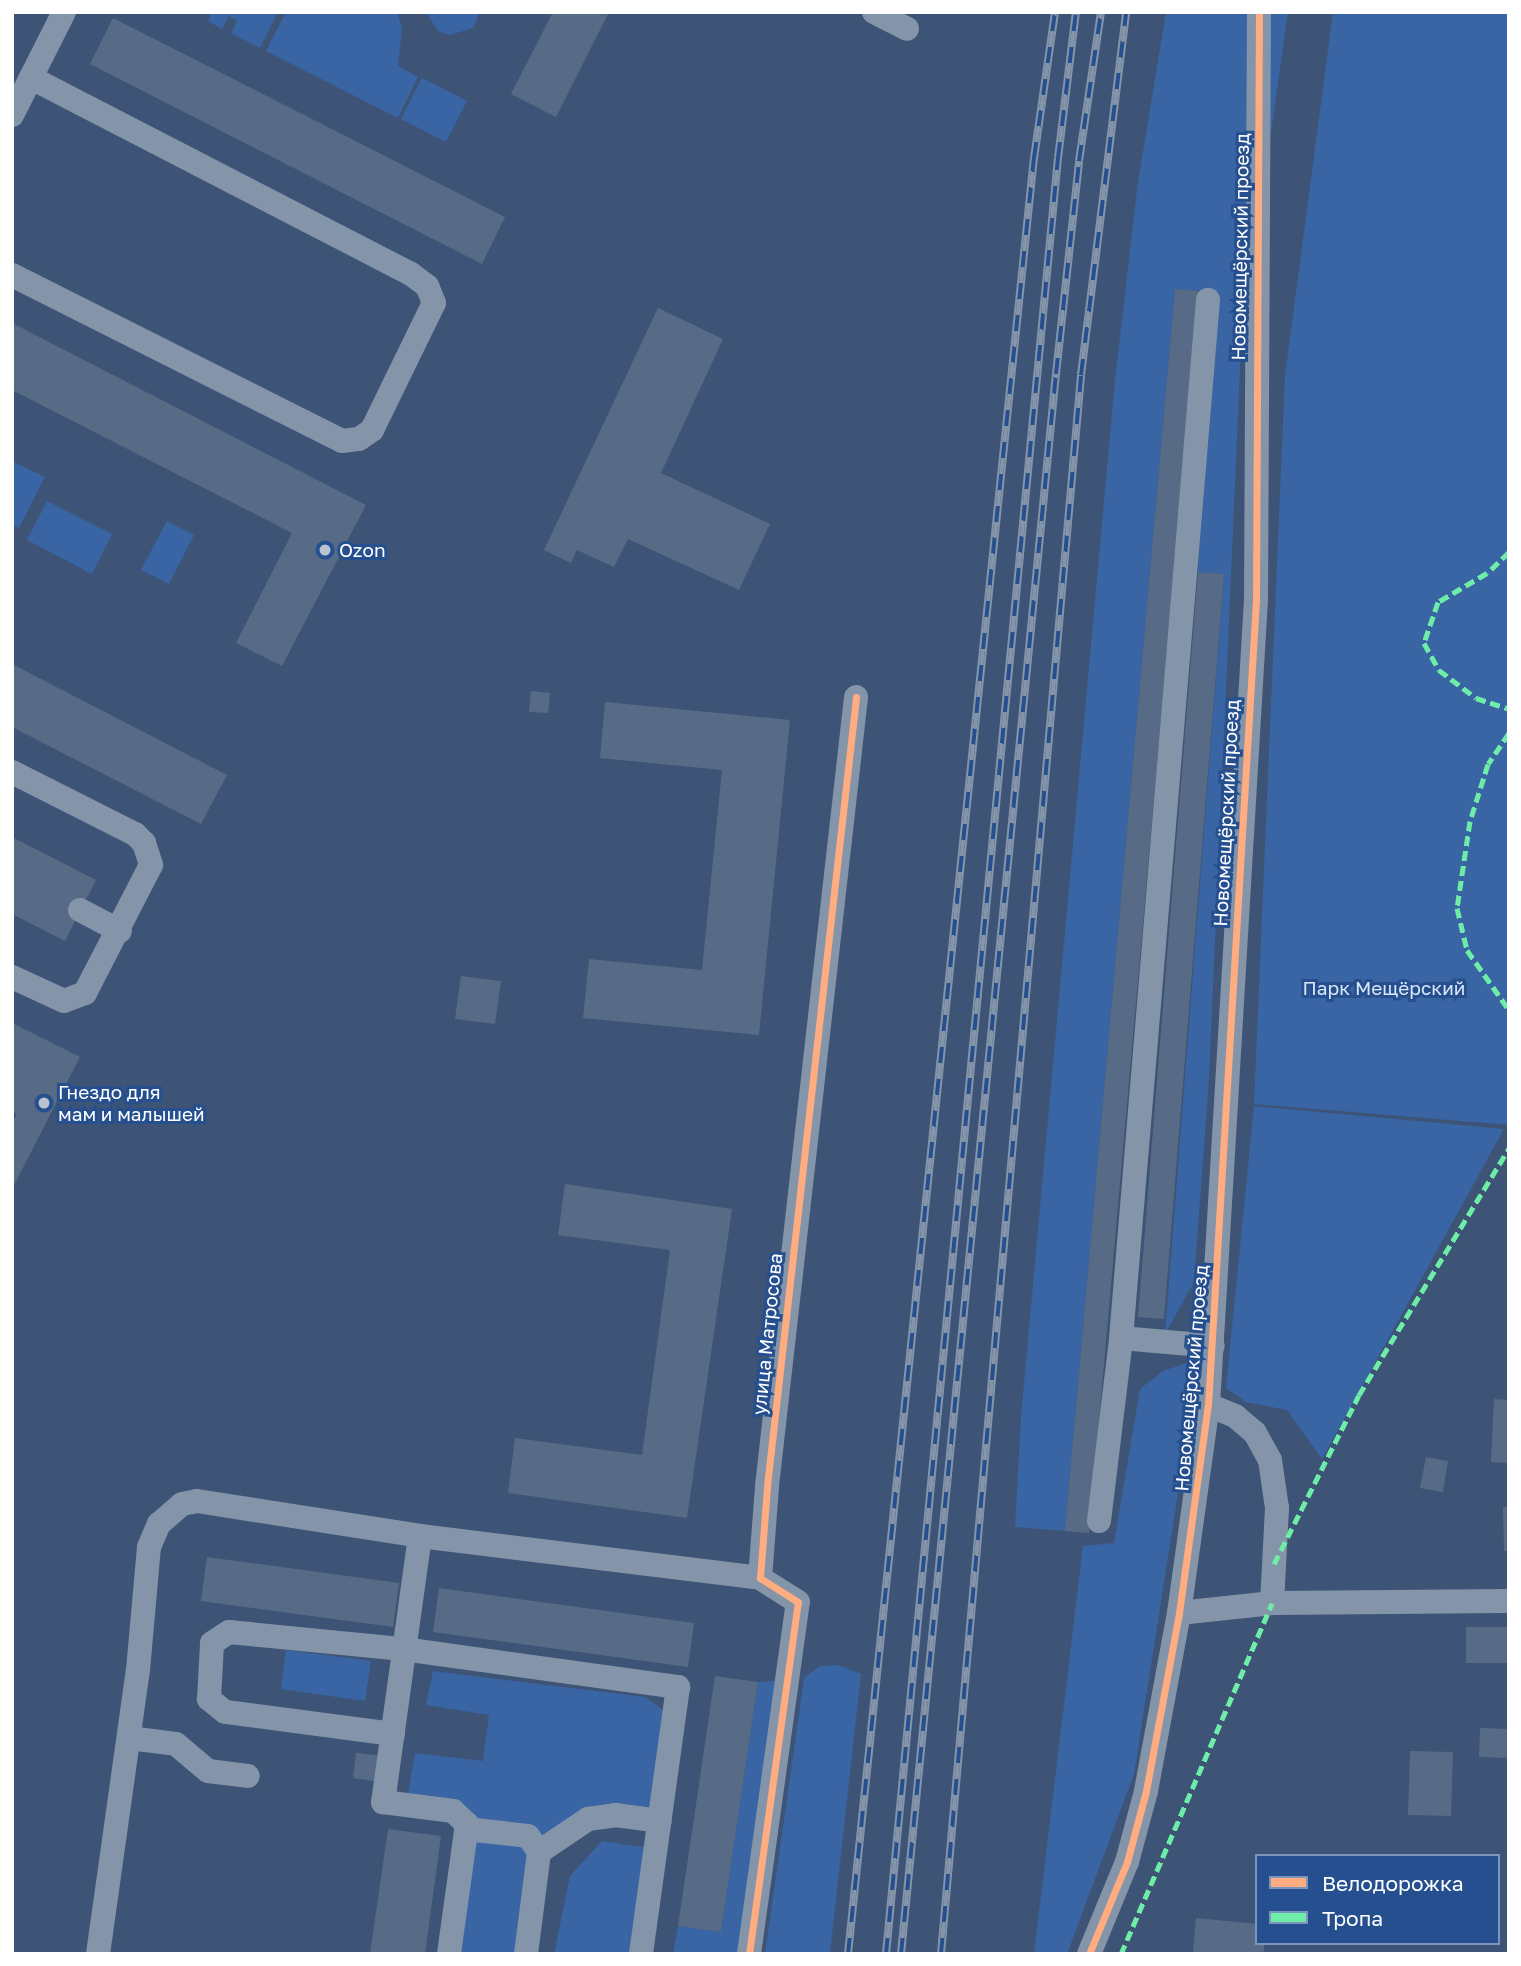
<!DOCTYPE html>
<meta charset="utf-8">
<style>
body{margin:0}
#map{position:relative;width:1521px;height:1966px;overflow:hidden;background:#3d5476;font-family:"Golos Text",sans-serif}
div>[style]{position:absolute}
.green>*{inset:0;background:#3a65a4}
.building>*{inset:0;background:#586b86}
.minor>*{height:24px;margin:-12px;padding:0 12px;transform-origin:12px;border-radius:12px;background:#8494a9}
.rail>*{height:8px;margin-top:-4px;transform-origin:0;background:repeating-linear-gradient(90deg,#254f8e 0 16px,#8494a9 0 32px);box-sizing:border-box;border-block:2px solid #8494a9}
.quiet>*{height:5px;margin-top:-2.5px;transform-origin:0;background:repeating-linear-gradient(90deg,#6deda7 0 10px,transparent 0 15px)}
.cycleway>*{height:7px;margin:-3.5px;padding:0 3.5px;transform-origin:3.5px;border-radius:3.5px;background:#ffac80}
.dots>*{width:19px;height:19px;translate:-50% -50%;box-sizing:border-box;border:4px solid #254f8e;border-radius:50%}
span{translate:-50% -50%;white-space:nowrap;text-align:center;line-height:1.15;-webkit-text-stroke:6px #254f8e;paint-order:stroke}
.street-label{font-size:19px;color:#fff}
.poi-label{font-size:19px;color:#fff}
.left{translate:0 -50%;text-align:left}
.park-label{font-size:19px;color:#dae7f8}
.frame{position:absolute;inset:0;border:14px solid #fff;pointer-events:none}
.legend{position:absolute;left:1255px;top:1854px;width:245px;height:91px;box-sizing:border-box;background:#254f8e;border:2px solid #7c95bb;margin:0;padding:9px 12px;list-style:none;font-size:21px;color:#fff}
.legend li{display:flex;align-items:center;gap:14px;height:35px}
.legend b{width:35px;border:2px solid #7c95bb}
</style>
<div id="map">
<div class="green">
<i style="clip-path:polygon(212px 12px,278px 12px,260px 48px,231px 33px,237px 21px,229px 16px,222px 29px,208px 21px)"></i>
<i style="clip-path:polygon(286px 12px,397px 12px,402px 28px,398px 66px,418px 77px,398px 118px,266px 51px)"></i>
<i style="clip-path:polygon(426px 12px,480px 12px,473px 28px,450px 35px,438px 31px)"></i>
<i style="clip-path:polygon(1166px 12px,1288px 12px,1241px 346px,1209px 1078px,1194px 1282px,1165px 1334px,1224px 574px,1198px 572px,1214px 292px,1175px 289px,1065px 1531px,1015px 1527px,1021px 1417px,1115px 380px,1138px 182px)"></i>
<i style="clip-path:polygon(1333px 12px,1509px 12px,1509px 1125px,1254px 1104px,1285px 376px)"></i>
<i style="clip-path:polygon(422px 78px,467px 101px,446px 142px,401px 119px)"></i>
<i style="clip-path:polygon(12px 461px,45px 477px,19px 528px,12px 525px)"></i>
<i style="clip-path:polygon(47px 501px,112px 534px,92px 574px,27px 540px)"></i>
<i style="clip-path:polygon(167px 521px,194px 535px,169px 584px,141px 570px)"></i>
<i style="clip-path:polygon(1254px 1106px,1504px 1129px,1322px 1459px,1287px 1410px,1246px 1402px,1226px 1388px)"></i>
<i style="clip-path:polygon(1199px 1359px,1134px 1774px,1067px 1954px,1034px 1954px,1083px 1546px,1114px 1543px,1140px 1389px,1163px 1371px)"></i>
<i style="clip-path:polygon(286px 1650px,371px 1661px,365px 1701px,281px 1689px)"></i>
<i style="clip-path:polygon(838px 1665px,861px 1674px,830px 1954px,765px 1954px,804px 1678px,820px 1666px)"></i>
<i style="clip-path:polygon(433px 1671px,645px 1697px,674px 1718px,660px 1821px,615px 1815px,539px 1852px,526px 1954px,449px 1954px,467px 1824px,406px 1805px,415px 1753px,483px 1761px,489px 1715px,426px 1705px)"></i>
<i style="clip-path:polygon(787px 1680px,749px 1954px,673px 1954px,678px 1926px,721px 1932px,758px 1682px)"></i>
<i style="clip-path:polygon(602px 1841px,655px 1849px,641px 1954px,554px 1954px,570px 1876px)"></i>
</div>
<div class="building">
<i style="clip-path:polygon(553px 12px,609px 12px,556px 117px,511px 94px)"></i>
<i style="clip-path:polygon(113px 18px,505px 217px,482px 264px,90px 64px)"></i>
<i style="clip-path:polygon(1175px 289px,1199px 291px,1089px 1533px,1065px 1531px)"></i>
<i style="clip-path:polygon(658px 308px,723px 339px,661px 473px,770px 524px,739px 590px,628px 539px,614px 567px,577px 550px,571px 563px,544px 550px)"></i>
<i style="clip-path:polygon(12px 323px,366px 505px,282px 666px,236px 643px,292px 533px,12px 390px)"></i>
<i style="clip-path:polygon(1198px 572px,1224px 574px,1164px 1319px,1138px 1317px)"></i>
<i style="clip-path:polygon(12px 664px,227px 775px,201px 824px,12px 727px)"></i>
<i style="clip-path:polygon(531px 691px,550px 693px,548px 713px,529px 712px)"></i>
<i style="clip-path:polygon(605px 702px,790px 720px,759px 1035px,583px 1018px,589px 959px,702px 970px,722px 770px,600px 758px)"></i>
<i style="clip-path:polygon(12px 837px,96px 880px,65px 941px,12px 914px)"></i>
<i style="clip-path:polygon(461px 976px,501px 981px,495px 1024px,455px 1019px)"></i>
<i style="clip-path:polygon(12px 1023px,80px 1057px,12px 1189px,12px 1123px,17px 1114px,12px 1112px)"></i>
<i style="clip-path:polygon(565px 1184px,732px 1209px,687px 1518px,508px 1493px,515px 1438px,642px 1455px,670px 1250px,558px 1235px)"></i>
<i style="clip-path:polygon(1494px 1399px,1509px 1400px,1509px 1463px,1491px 1462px)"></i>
<i style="clip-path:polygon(1426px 1457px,1448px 1461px,1443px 1492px,1420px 1488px)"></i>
<i style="clip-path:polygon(1503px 1507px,1509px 1507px,1509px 1551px,1504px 1551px)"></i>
<i style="clip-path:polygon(207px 1557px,399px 1583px,393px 1627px,201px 1601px)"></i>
<i style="clip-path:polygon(439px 1588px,694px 1623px,688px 1667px,433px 1632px)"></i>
<i style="clip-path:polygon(1466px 1627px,1509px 1627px,1509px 1663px,1466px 1663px)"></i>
<i style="clip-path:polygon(715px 1676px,758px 1682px,721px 1932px,678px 1926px)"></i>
<i style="clip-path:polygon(1480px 1728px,1509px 1729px,1509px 1758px,1479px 1757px)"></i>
<i style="clip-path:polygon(1410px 1751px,1453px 1752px,1451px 1816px,1408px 1815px)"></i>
<i style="clip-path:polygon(356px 1753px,384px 1756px,381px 1782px,353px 1778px)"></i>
<i style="clip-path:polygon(388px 1829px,441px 1836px,425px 1954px,370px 1954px)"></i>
<i style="clip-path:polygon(1196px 1918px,1257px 1924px,1257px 1943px,1265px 1943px,1263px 1954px,1193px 1953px)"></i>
</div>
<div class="minor">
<i style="left:874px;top:12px;width:37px;rotate:27deg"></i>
<i style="left:12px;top:115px;width:115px;rotate:-63.2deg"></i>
<i style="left:12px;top:275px;width:369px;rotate:26.7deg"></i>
<i style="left:342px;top:441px;width:17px;rotate:-7deg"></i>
<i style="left:359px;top:439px;width:16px;rotate:-35deg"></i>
<i style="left:372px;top:430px;width:141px;rotate:-64deg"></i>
<i style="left:434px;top:303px;width:18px;rotate:-112deg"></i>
<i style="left:427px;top:286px;width:20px;rotate:-143deg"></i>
<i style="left:411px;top:274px;width:428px;rotate:-152.7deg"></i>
<i style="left:12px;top:772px;width:138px;rotate:26.8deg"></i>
<i style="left:135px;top:834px;width:13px;rotate:45deg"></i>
<i style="left:144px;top:843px;width:23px;rotate:72deg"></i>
<i style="left:151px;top:865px;width:144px;rotate:117.3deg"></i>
<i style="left:85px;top:993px;width:22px;rotate:159deg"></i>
<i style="left:64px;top:1001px;width:57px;rotate:-155.2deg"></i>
<i style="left:80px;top:910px;width:45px;rotate:27.7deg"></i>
<i style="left:1121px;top:1338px;width:92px;rotate:5deg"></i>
<i style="left:1208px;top:1405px;width:29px;rotate:22deg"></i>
<i style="left:1235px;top:1416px;width:26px;rotate:40deg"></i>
<i style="left:1255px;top:1433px;width:31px;rotate:61deg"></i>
<i style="left:1270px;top:1460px;width:49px;rotate:81.7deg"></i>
<i style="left:1277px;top:1508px;width:95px;rotate:93deg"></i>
<i style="left:1099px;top:1521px;width:184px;rotate:-83.1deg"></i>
<i style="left:1121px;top:1338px;width:1042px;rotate:-85.21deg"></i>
<i style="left:420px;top:1536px;width:269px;rotate:97.9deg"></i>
<i style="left:383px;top:1802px;width:71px;rotate:7.3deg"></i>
<i style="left:453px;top:1811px;width:19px;rotate:43deg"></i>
<i style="left:467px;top:1824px;width:131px;rotate:97.9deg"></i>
<i style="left:1179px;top:1613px;width:94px;rotate:-6.1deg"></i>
<i style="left:1272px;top:1603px;width:237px;rotate:-0.5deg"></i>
<i style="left:393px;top:1734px;width:169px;rotate:-172.5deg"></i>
<i style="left:225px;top:1712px;width:21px;rotate:-141deg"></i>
<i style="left:209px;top:1699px;width:56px;rotate:-86.9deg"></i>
<i style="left:212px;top:1643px;width:20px;rotate:-33deg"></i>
<i style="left:229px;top:1632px;width:175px;rotate:5.6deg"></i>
<i style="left:403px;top:1649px;width:278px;rotate:7.9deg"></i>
<i style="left:678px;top:1687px;width:270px;rotate:97.9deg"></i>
<i style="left:129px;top:1738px;width:47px;rotate:7.3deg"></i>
<i style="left:176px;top:1744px;width:42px;rotate:40.2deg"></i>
<i style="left:208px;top:1771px;width:40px;rotate:7.1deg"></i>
<i style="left:466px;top:1829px;width:62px;rotate:6.4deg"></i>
<i style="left:528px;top:1836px;width:19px;rotate:55deg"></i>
<i style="left:98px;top:1954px;width:287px;rotate:-82deg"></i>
<i style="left:138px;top:1670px;width:123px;rotate:-84.9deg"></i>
<i style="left:149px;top:1547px;width:25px;rotate:-67deg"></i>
<i style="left:159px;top:1524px;width:30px;rotate:-41deg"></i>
<i style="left:182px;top:1504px;width:15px;rotate:-11deg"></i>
<i style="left:197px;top:1501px;width:226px;rotate:8.9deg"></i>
<i style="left:420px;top:1536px;width:343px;rotate:7deg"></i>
<i style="left:526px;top:1954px;width:103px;rotate:-82.7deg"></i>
<i style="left:539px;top:1852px;width:59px;rotate:-34deg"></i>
<i style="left:588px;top:1819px;width:27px;rotate:-8deg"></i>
<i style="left:615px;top:1815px;width:45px;rotate:7.6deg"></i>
<i style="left:749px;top:1954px;width:355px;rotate:-82.1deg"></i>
<i style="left:798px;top:1602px;width:45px;rotate:-147.7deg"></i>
<i style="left:760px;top:1578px;width:92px;rotate:-85.6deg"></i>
<i style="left:767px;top:1486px;width:794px;rotate:-83.56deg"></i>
<i style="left:1089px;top:1954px;width:100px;rotate:-67.6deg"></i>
<i style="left:1127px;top:1862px;width:73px;rotate:-75deg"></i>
<i style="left:1146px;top:1791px;width:181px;rotate:-79.5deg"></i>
<i style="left:1179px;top:1613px;width:210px;rotate:-82.1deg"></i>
<i style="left:1208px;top:1405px;width:806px;rotate:-86.59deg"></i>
<i style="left:1256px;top:600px;width:588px;rotate:-89.71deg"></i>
</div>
<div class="rail">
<i style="left:848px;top:1954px;width:1806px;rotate:-84.09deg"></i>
<i style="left:1034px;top:158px;width:148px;rotate:-81.8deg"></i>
<i style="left:886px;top:1954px;width:1804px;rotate:-84.53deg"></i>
<i style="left:1058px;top:158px;width:147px;rotate:-83deg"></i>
<i style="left:901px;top:1954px;width:1588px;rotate:-84.4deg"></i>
<i style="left:1056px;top:374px;width:214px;rotate:-83.8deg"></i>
<i style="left:1079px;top:161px;width:151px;rotate:-81.6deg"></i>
<i style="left:941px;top:1954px;width:1585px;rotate:-84.93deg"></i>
<i style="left:1081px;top:375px;width:366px;rotate:-82.9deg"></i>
</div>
<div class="quiet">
<i style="left:1509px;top:552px;width:30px;rotate:136deg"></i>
<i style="left:1487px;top:573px;width:57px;rotate:149.4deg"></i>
<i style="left:1438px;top:602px;width:43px;rotate:108.9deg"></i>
<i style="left:1424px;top:643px;width:31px;rotate:61deg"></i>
<i style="left:1439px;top:670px;width:46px;rotate:37.1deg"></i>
<i style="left:1476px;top:698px;width:35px;rotate:18deg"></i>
<i style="left:1509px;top:733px;width:37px;rotate:124deg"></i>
<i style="left:1488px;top:764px;width:60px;rotate:107.5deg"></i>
<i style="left:1470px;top:821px;width:88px;rotate:98.5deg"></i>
<i style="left:1457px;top:908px;width:43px;rotate:76.6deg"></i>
<i style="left:1467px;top:950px;width:73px;rotate:55deg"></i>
<i style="left:1274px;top:1564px;width:189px;rotate:-63.3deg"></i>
<i style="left:1359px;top:1395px;width:289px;rotate:-58.7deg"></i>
<i style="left:1121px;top:1954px;width:382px;rotate:-66.7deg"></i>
</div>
<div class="cycleway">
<i style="left:749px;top:1954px;width:355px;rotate:-82.1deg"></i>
<i style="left:798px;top:1602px;width:45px;rotate:-147.7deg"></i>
<i style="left:760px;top:1578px;width:92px;rotate:-85.6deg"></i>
<i style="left:767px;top:1486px;width:794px;rotate:-83.56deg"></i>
<i style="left:1089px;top:1954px;width:100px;rotate:-67.6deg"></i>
<i style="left:1127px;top:1862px;width:73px;rotate:-75deg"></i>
<i style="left:1146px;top:1791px;width:181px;rotate:-79.5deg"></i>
<i style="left:1179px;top:1613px;width:210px;rotate:-82.1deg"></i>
<i style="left:1208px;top:1405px;width:806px;rotate:-86.59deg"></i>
<i style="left:1256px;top:600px;width:588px;rotate:-89.71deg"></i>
</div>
<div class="dots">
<i style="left:325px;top:550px;background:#bbc3cf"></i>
<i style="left:44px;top:1103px;background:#bbc3cf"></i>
</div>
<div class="street-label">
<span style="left:1240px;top:247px;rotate:-89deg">Новомещёрский проезд</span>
<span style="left:1226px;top:813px;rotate:-87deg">Новомещёрский проезд</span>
<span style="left:767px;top:1334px;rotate:-84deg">улица Матросова</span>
<span style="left:1191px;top:1378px;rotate:-85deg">Новомещёрский проезд</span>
</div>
<div class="poi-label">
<span class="left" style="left:339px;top:550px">Ozon</span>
<span class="left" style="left:58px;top:1103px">Гнездо для<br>мам и малышей</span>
</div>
<div class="park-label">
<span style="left:1384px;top:988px">Парк Мещёрский</span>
</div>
<div class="frame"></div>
<ul class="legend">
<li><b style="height:9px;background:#ffac80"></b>Велодорожка</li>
<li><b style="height:9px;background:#6deda7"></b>Тропа</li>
</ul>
</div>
